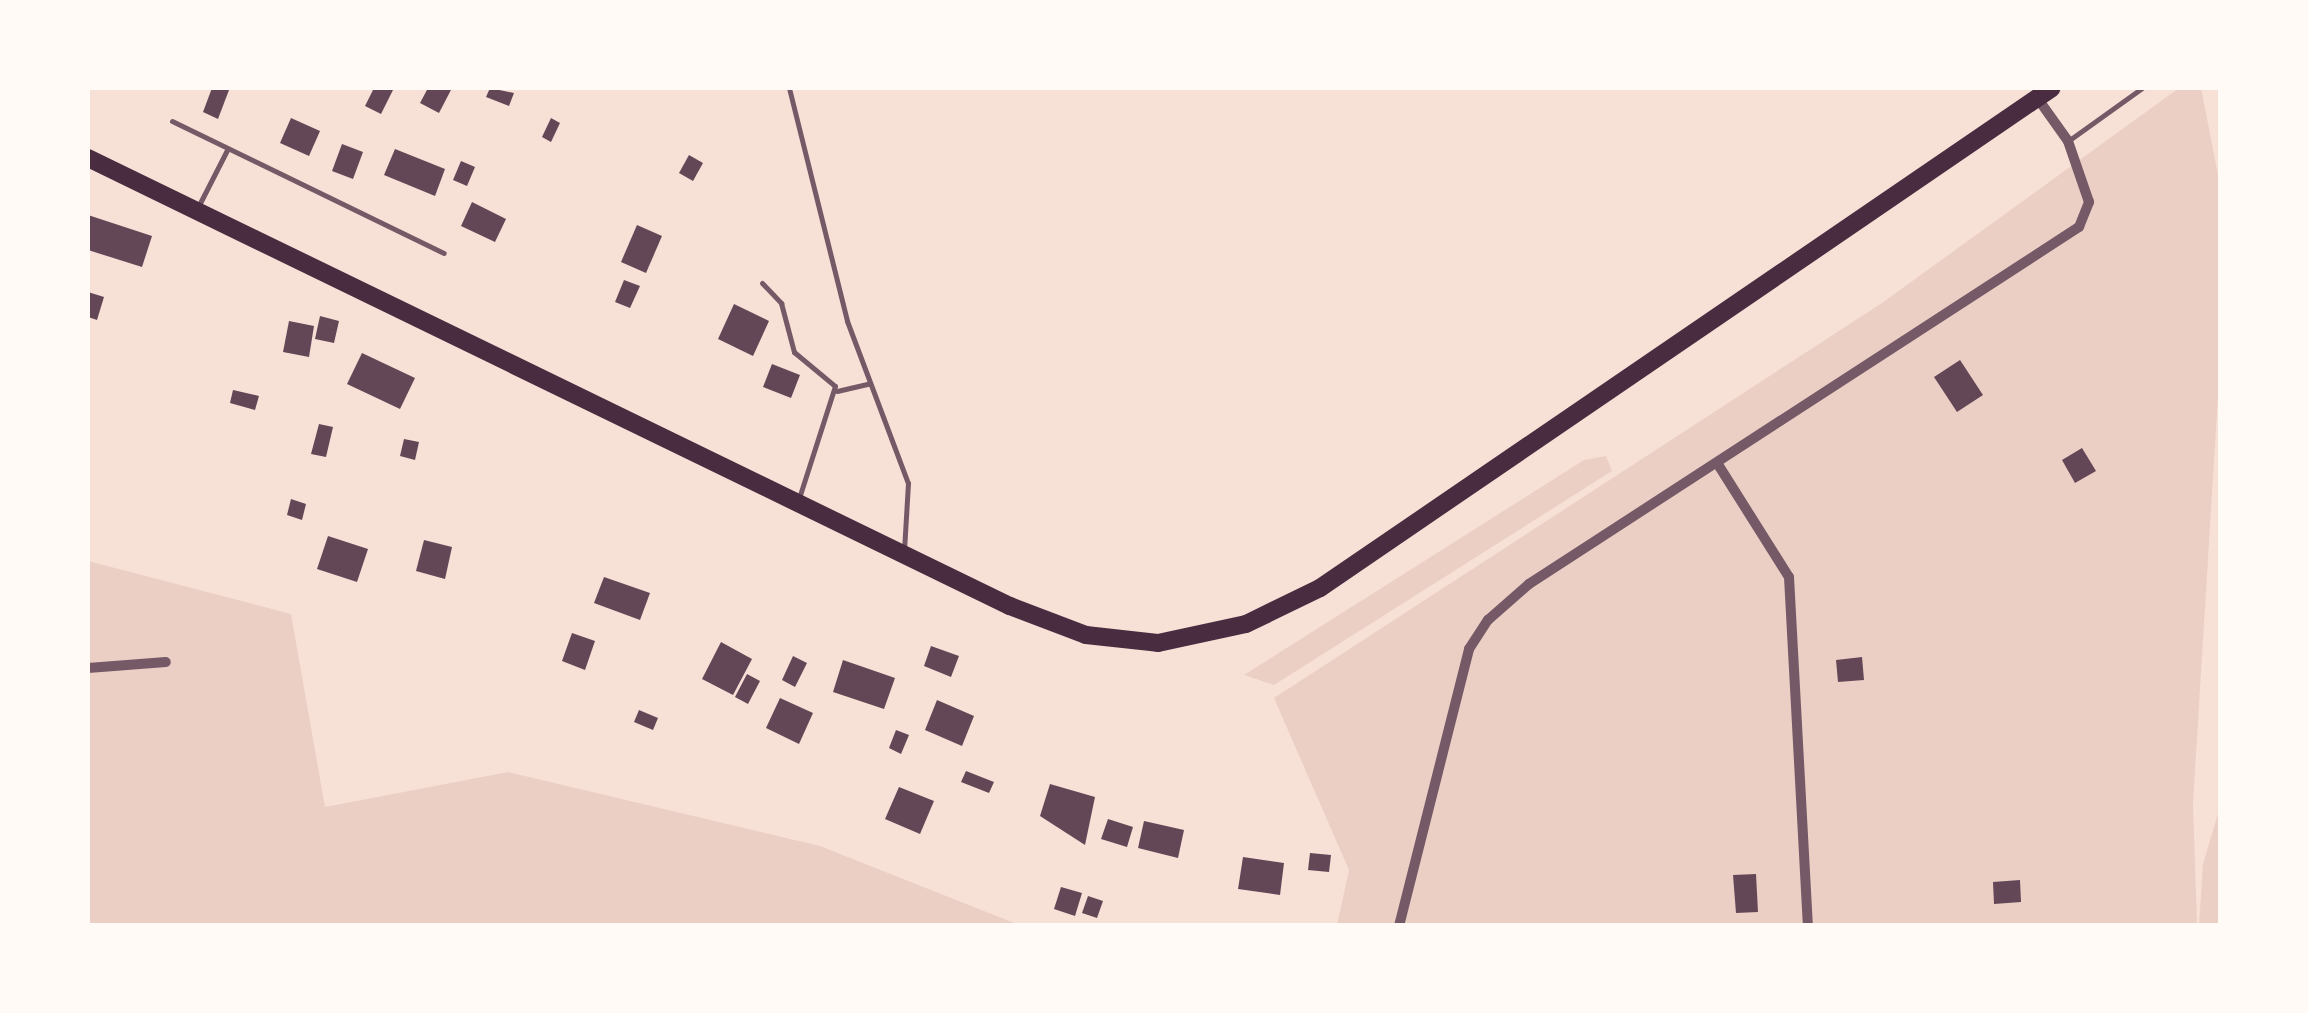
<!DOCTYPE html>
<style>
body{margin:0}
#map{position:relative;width:2308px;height:1013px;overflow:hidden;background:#f7e1d7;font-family:Georgia,serif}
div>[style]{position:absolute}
.green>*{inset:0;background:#ebcfc5}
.building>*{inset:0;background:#644757}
.service>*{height:5px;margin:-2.5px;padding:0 2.5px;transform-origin:2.5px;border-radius:2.5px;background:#755966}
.minor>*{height:10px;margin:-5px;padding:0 5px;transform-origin:5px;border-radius:5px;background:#755966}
.primary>*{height:18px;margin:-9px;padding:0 9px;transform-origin:9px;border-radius:9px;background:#4a2c40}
span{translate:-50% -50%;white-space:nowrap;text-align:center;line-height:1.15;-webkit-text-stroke:8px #fffaf5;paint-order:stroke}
.frame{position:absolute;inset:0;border:90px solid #fffaf5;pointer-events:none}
</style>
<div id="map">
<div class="green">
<i style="clip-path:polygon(2179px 88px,2201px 88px,2220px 185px,2220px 364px,2193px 803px,2197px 925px,1337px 925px,1349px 870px,1274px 698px,1882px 303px)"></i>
<i style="clip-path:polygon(1606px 456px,1612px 471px,1274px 685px,1244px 675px,1584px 460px)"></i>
<i style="clip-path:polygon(88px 561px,291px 614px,325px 807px,508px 772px,820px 846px,1019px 925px,88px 925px)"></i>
<i style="clip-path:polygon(2220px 807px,2220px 925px,2199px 925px,2203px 864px)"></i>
</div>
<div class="building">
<i style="clip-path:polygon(212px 88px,229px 90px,218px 119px,203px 112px)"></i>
<i style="clip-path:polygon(374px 88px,394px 88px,381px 114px,365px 106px)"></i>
<i style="clip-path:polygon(428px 88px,452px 88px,439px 113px,420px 103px)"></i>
<i style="clip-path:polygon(490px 88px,514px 93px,509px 106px,486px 97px)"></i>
<i style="clip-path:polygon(291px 118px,320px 131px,309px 156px,280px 143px)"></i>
<i style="clip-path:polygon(551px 118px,560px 123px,551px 142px,542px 137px)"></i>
<i style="clip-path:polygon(342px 144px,363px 152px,353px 179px,332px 171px)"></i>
<i style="clip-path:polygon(395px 149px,445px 169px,435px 196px,384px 175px)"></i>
<i style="clip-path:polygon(689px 155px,703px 163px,693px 181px,679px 173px)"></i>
<i style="clip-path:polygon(461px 161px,475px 167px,467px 186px,453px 180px)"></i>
<i style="clip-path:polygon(472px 202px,506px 219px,495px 242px,461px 226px)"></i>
<i style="clip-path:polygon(88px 215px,152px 236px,142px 267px,88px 250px)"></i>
<i style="clip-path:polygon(637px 225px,662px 236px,646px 273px,621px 262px)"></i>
<i style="clip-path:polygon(624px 280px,640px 286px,630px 308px,615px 302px)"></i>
<i style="clip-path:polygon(88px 292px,104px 297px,97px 320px,88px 317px)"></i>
<i style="clip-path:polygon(734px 304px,769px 321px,753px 356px,718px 339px)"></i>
<i style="clip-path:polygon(320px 316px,339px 321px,334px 343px,315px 339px)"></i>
<i style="clip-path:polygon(289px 321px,314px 326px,309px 357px,283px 352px)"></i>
<i style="clip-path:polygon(362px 353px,415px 378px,400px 409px,347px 384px)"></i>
<i style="clip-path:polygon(1960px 360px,1983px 395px,1957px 412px,1934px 377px)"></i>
<i style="clip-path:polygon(772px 364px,800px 375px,791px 398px,763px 387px)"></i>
<i style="clip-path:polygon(233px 390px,259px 396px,255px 410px,230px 403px)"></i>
<i style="clip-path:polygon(319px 424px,333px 427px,326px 457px,311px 454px)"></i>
<i style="clip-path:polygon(404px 439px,419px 442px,415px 460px,400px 456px)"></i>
<i style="clip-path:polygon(2082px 448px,2096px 471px,2075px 483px,2062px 460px)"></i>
<i style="clip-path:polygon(291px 499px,306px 504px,302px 520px,287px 515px)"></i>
<i style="clip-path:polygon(328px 536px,368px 549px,357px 582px,317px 569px)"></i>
<i style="clip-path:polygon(424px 540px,452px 547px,445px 579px,416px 571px)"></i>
<i style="clip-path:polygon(604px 577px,650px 593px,640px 620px,594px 603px)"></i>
<i style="clip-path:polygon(572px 633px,595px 641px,585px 670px,562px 661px)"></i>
<i style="clip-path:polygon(721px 642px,752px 659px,733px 695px,702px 679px)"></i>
<i style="clip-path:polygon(931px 646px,959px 656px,951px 677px,924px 666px)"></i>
<i style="clip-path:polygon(793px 656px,807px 663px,795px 687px,782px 680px)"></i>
<i style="clip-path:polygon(1862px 657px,1864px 680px,1838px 682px,1836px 660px)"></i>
<i style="clip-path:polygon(843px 660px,895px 678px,884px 709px,833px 692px)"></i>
<i style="clip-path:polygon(747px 674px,760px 681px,748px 704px,735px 697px)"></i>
<i style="clip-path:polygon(780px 698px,813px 713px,799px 744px,766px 728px)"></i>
<i style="clip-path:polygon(937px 700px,974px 716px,962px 746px,925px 730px)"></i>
<i style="clip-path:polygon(639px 710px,658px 718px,653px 730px,634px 722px)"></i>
<i style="clip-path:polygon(896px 730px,909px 735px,901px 754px,889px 748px)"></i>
<i style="clip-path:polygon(966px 771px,994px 782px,989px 793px,961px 782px)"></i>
<i style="clip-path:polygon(1050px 784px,1095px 797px,1085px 845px,1040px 816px)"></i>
<i style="clip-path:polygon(899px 787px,934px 801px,920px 834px,885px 819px)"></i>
<i style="clip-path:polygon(1108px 819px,1133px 827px,1127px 847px,1101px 839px)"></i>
<i style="clip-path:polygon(1144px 821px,1184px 830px,1178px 858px,1138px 848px)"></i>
<i style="clip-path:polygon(1310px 853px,1331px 855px,1329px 872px,1308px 870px)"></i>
<i style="clip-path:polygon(1243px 857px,1284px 863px,1280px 895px,1238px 889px)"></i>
<i style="clip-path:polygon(1756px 874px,1758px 912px,1736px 913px,1733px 875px)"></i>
<i style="clip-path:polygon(2020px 880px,2021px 902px,1994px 904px,1993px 882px)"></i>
<i style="clip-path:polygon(1061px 887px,1082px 893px,1075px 916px,1054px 909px)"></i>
<i style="clip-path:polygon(1088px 896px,1103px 901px,1097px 918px,1082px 913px)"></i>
</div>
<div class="service">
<i style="left:789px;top:88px;width:240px;rotate:76deg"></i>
<i style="left:847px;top:321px;width:173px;rotate:69.4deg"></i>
<i style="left:908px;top:483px;width:67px;rotate:93.4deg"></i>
<i style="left:172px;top:121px;width:302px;rotate:25.9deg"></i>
<i style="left:2068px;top:141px;width:91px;rotate:-35.6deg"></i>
<i style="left:199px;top:205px;width:62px;rotate:-63deg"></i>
<i style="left:762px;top:283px;width:28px;rotate:46deg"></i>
<i style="left:781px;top:303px;width:51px;rotate:75.1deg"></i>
<i style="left:794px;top:352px;width:53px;rotate:39.7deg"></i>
<i style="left:835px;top:386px;width:118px;rotate:107.8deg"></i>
<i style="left:837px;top:391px;width:32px;rotate:-13deg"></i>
</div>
<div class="minor">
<i style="left:1719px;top:466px;width:131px;rotate:57.8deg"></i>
<i style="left:1789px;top:577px;width:350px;rotate:86.9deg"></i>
<i style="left:88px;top:668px;width:78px;rotate:-4.4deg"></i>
<i style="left:1399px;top:926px;width:286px;rotate:-75.8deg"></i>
<i style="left:1469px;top:649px;width:35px;rotate:-57deg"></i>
<i style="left:1488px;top:620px;width:55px;rotate:-41.3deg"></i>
<i style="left:1529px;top:584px;width:656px;rotate:-32.99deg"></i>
<i style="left:2079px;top:227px;width:27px;rotate:-68deg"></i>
<i style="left:2089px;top:202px;width:65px;rotate:-109deg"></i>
<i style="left:2068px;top:141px;width:52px;rotate:-125.5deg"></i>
</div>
<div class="primary">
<i style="left:88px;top:158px;width:1025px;rotate:25.92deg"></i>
<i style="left:1010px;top:606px;width:81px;rotate:20.9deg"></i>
<i style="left:1086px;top:635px;width:72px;rotate:6.3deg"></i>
<i style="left:1158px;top:643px;width:90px;rotate:-12.2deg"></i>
<i style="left:1246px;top:624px;width:82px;rotate:-25.9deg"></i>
<i style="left:1320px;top:588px;width:886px;rotate:-34.34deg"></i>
</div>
<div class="frame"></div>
</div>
